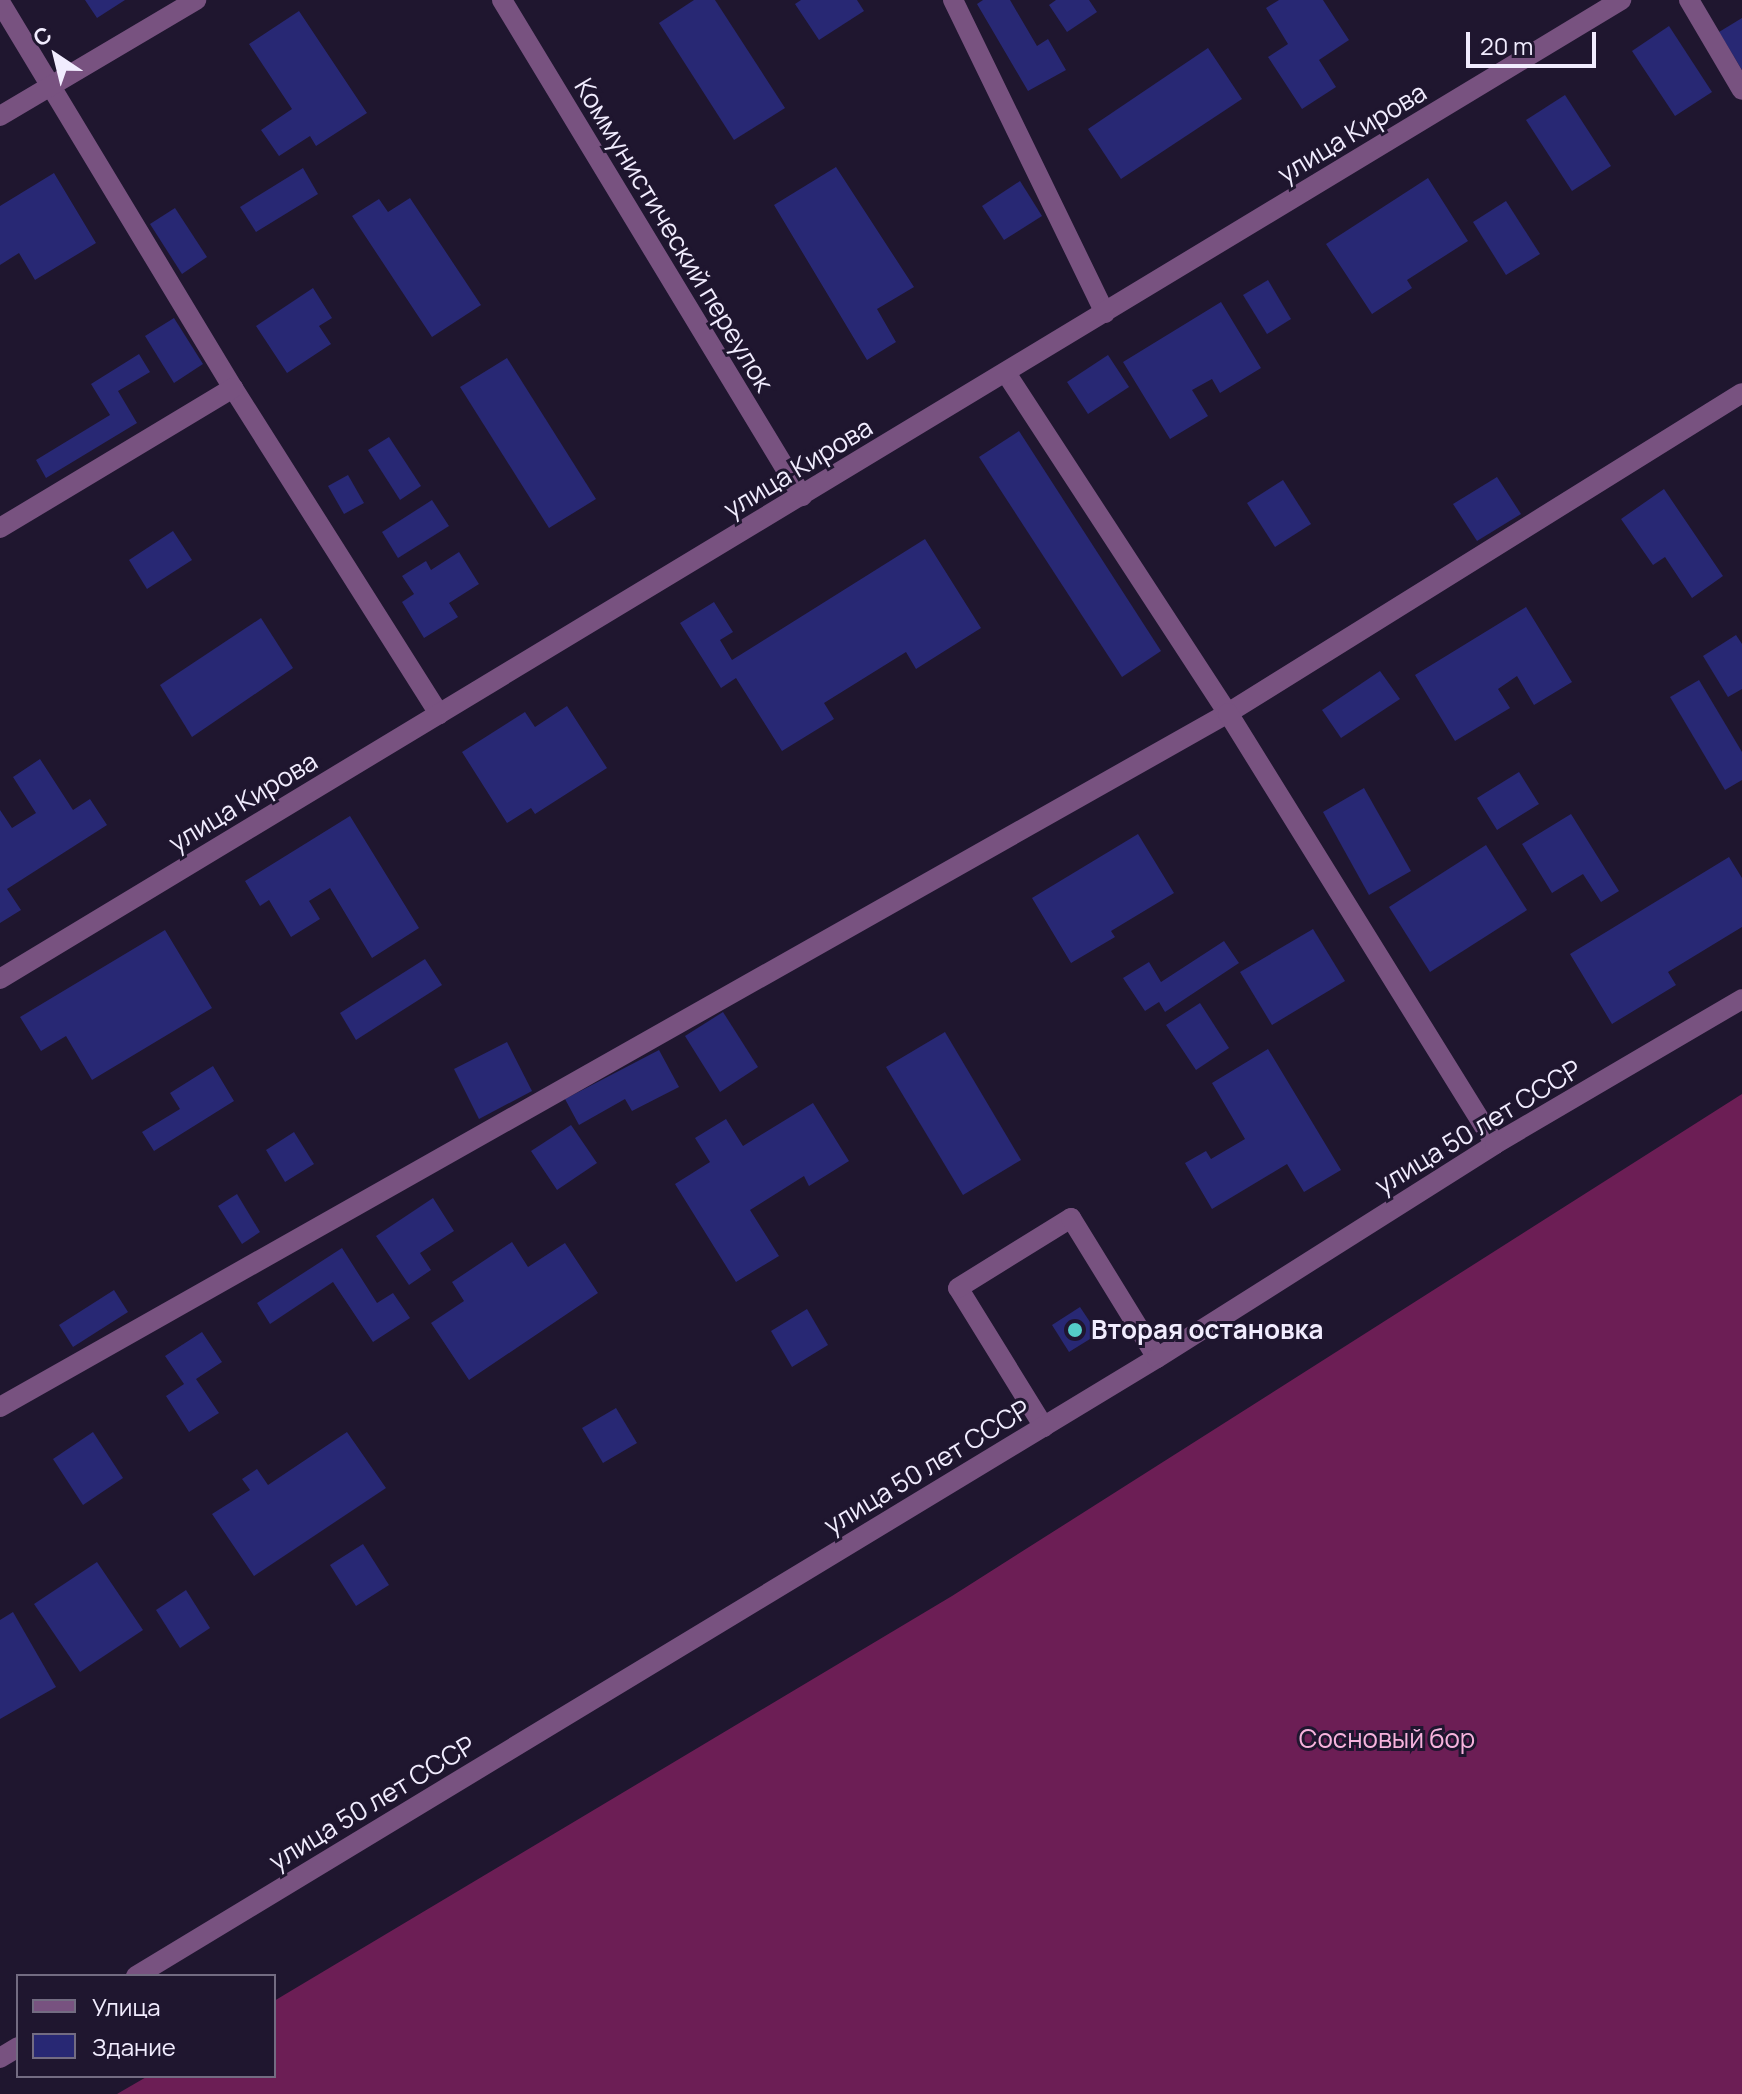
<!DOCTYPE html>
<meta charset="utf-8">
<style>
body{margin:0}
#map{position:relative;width:1742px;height:2094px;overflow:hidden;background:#1f162f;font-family:Manrope,sans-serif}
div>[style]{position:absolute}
.forest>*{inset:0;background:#6c1e55}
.building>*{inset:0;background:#282874}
.service>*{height:20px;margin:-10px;padding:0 10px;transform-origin:10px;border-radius:10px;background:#785280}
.minor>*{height:20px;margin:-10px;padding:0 10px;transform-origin:10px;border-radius:10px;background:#785280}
.tertiary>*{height:20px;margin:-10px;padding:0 10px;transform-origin:10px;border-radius:10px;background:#785280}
.dots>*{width:22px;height:22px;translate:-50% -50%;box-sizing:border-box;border:4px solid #1f162f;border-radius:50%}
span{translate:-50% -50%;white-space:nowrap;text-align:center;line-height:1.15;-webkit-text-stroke:6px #1f162f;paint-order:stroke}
.street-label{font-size:26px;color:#f1ecfe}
.poi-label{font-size:26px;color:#f1ecfe;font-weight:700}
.left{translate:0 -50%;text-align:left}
.park-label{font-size:26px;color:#f7b3dd}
.legend{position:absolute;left:16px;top:1974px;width:260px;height:104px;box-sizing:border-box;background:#1f162f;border:2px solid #736c82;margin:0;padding:10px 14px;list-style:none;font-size:24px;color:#f1ecfe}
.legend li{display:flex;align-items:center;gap:16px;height:40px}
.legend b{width:40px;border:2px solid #736c82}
.north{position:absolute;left:16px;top:16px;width:80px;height:80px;-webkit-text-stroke:6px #1f162f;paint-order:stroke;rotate:325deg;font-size:22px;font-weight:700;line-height:32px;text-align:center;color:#f1ecfe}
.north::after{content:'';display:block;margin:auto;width:28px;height:36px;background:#f1ecfe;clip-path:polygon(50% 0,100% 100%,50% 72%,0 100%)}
.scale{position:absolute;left:1466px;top:32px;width:130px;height:36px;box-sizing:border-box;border:4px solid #f1ecfe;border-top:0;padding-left:10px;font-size:24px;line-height:28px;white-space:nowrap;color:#f1ecfe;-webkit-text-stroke:6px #1f162f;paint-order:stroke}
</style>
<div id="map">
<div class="forest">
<i style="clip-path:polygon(1742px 1094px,1742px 2094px,117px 2094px,148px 2076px,274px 2076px,274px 2001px,952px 1596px)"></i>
</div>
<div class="building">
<i style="clip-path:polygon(85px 0,125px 0,97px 18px)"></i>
<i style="clip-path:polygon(694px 0,715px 0,785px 108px,734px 140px,659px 23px)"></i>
<i style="clip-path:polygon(801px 0,857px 0,864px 11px,819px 40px,795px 4px)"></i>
<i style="clip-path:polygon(983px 0,1010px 0,1037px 46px,1048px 39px,1066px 70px,1028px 91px,977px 4px)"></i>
<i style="clip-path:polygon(1056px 0,1089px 0,1097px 12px,1067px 32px,1049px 5px)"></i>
<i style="clip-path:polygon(1279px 0,1323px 0,1349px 40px,1319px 60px,1336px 87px,1302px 109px,1268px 57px,1288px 44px,1266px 8px)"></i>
<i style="clip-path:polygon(299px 11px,367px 113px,316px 146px,310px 136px,279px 156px,261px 130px,292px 109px,249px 44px)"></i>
<i style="clip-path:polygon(1742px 18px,1742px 70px,1719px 32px)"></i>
<i style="clip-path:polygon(1669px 26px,1712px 92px,1675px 116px,1632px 51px)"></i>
<i style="clip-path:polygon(1208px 48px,1242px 99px,1121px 179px,1088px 129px)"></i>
<i style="clip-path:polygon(1565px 95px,1611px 166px,1572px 191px,1526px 120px)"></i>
<i style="clip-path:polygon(836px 167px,914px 287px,877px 309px,896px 342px,867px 360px,774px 205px)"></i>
<i style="clip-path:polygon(303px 168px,318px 194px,256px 232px,240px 207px)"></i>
<i style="clip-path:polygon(54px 173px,96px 243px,35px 280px,19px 253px,0 265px,0 206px)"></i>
<i style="clip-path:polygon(1428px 178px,1468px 241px,1407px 280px,1412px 288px,1372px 314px,1326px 244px)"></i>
<i style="clip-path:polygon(1020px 181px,1042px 216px,1004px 240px,982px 206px)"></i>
<i style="clip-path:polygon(410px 198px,481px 305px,432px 337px,352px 216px,379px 199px,388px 212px)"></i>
<i style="clip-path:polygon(1506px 201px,1540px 254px,1506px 275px,1473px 222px)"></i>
<i style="clip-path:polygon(175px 208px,207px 257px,182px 274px,150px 224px)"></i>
<i style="clip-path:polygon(1268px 280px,1291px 319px,1267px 334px,1243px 295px)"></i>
<i style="clip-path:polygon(313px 288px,332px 318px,319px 326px,331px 344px,287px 373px,256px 326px)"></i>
<i style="clip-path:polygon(1221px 302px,1261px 368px,1220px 393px,1212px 379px,1192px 390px,1208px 416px,1170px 439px,1123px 362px)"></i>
<i style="clip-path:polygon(174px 318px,203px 364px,174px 383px,145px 336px)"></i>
<i style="clip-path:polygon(139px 354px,150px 372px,118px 391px,137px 423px,46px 478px,36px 460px,110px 415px,91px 384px)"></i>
<i style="clip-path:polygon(1108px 355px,1129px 387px,1088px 414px,1067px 382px)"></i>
<i style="clip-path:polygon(507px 358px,596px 499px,549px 528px,460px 387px)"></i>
<i style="clip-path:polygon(1019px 431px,1161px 651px,1122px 677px,979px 457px)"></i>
<i style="clip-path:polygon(389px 437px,421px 486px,400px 500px,368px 450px)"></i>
<i style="clip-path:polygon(348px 475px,364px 503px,344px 514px,328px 486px)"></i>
<i style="clip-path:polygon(1497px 477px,1521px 514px,1477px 541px,1453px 504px)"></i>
<i style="clip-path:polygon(1283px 480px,1311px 524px,1275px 547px,1247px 503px)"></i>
<i style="clip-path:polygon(1664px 489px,1723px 576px,1692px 598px,1665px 557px,1653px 565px,1621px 519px)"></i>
<i style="clip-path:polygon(432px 500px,449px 526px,398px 558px,382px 532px)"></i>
<i style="clip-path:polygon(173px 531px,192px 560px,147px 589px,129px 560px)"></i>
<i style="clip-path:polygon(925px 539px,981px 628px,916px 669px,906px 652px,824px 703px,834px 719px,782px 751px,736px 678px,721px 688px,680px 623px,714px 602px,733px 632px,720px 640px,732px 660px)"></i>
<i style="clip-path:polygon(459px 552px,479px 584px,449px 603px,458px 617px,424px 638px,402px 602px,414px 594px,402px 576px,426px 561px,431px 570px)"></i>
<i style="clip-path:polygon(1526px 607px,1572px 682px,1534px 705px,1517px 676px,1498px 689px,1510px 708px,1455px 741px,1415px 675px)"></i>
<i style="clip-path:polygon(261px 618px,293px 668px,192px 737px,160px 685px)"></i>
<i style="clip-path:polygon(1736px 635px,1742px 644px,1742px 689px,1728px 697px,1703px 656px)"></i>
<i style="clip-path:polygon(1380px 671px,1400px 699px,1341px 738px,1322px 710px)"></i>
<i style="clip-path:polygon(1699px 680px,1742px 752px,1742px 780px,1725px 790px,1670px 697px)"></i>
<i style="clip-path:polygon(567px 706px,607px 768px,535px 814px,531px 808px,507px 823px,462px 752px,525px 712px,535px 727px)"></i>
<i style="clip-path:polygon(40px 759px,73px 810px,90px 799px,107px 825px,7px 889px,21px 910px,0 923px,0 810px,12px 828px,36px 813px,13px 777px)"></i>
<i style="clip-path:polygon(1519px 772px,1539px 804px,1497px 830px,1477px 798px)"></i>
<i style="clip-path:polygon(1364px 788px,1411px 871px,1369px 895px,1323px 812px)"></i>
<i style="clip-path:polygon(1571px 814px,1619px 891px,1601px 902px,1583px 874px,1552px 893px,1522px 844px)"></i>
<i style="clip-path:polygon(350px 816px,419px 928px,372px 958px,330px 888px,309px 901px,320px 919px,291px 937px,269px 900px,260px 906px,245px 881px)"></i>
<i style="clip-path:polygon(1138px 834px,1174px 893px,1111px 931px,1115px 937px,1071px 963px,1032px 898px)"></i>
<i style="clip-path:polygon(1486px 845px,1527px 910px,1430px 972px,1389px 907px)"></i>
<i style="clip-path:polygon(1729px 857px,1742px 878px,1742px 927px,1668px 972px,1676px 985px,1612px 1024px,1570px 954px)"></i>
<i style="clip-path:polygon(1313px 929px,1345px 981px,1272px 1025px,1240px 972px)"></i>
<i style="clip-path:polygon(165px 930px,212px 1008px,92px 1080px,66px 1036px,41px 1051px,20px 1017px)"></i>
<i style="clip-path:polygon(1224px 941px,1239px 963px,1165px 1012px,1159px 1002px,1145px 1011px,1123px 978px,1149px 962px,1161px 982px)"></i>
<i style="clip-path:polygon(425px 959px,442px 985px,356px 1040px,340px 1013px)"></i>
<i style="clip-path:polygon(1200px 1003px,1229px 1048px,1196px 1070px,1166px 1025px)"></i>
<i style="clip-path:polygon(723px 1012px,758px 1067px,720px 1092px,685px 1036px)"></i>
<i style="clip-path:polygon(945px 1032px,1021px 1160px,963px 1195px,886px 1067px)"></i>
<i style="clip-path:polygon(507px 1042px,532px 1091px,479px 1119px,454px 1069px)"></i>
<i style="clip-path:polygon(1268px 1049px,1341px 1170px,1304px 1192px,1287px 1164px,1212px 1209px,1185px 1163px,1206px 1151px,1211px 1159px,1245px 1139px,1212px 1083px)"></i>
<i style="clip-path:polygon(659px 1050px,679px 1087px,632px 1111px,625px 1099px,579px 1125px,565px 1099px)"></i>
<i style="clip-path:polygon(213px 1066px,234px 1101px,154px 1151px,142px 1132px,180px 1109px,170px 1093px)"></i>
<i style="clip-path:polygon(813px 1103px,849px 1161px,809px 1186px,804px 1176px,750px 1210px,779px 1256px,736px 1282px,675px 1184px,710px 1162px,695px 1138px,726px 1119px,743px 1146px)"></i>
<i style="clip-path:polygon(571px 1125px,597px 1163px,557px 1190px,531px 1151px)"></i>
<i style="clip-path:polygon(294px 1132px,314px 1164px,285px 1182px,266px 1150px)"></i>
<i style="clip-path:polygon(237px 1194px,260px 1232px,242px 1244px,218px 1206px)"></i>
<i style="clip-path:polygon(433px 1198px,454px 1231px,420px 1253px,431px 1270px,409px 1285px,376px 1236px)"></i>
<i style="clip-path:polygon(512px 1242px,528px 1267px,565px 1243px,598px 1293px,469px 1380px,431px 1323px,464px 1301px,452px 1282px)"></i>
<i style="clip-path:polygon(342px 1248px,377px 1303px,393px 1293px,410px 1318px,373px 1342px,333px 1282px,270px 1324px,257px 1303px)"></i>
<i style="clip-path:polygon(114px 1290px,128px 1312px,73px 1347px,59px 1325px)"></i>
<i style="clip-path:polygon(1080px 1307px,1098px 1334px,1069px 1352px,1052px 1325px)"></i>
<i style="clip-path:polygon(807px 1309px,828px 1345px,792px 1367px,771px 1331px)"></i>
<i style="clip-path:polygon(202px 1332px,222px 1362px,196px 1379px,219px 1413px,189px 1432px,166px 1396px,184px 1384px,165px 1356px)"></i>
<i style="clip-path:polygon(616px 1408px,637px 1443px,603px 1463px,582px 1428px)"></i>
<i style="clip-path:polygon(93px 1432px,123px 1478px,83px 1505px,53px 1459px)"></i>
<i style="clip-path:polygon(347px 1432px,386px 1488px,254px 1576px,212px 1514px,250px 1490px,242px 1479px,257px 1469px,268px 1485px)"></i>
<i style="clip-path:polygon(363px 1544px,389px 1585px,356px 1606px,330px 1565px)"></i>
<i style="clip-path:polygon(97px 1562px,143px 1630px,80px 1672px,34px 1604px)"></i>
<i style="clip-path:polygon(186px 1590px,210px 1628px,180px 1648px,156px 1610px)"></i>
<i style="clip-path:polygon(13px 1612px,56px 1687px,0 1719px,0 1620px)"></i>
</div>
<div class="service">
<i style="left:953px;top:0;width:348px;rotate:64.1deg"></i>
<i style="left:1689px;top:0;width:104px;rotate:59.5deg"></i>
<i style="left:0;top:2px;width:451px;rotate:58.9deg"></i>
<i style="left:233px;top:388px;width:386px;rotate:57.7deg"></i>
<i style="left:0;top:528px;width:272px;rotate:-31deg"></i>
<i style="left:0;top:1407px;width:1411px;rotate:-29.47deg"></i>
<i style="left:1228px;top:713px;width:605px;rotate:-31.91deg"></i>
<i style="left:1044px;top:1427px;width:163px;rotate:-121.7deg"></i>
<i style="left:958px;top:1288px;width:133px;rotate:-31.8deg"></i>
<i style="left:1071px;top:1218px;width:164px;rotate:58.4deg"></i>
</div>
<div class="minor">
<i style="left:502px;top:0;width:580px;rotate:58.83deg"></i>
<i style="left:0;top:116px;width:228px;rotate:-30.6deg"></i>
<i style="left:1006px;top:373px;width:406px;rotate:56.9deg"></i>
<i style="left:1228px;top:713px;width:507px;rotate:58.22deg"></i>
<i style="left:0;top:979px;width:1894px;rotate:-31.13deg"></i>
</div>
<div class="tertiary">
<i style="left:136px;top:1976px;width:1193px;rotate:-31.19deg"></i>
<i style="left:1157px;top:1358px;width:400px;rotate:-32.3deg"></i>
<i style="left:1495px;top:1144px;width:286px;rotate:-30.4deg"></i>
<i style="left:0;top:2058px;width:21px;rotate:-31deg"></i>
</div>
<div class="dots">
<i style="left:1075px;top:1330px;background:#54cdc7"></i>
</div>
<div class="street-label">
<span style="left:1352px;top:133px;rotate:-31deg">улица Кирова</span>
<span style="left:674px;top:235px;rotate:59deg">Коммунистический переулок</span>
<span style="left:798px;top:468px;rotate:-31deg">улица Кирова</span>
<span style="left:243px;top:802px;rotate:-31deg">улица Кирова</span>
<span style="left:1478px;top:1127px;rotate:-31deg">улица 50 лет СССР</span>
<span style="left:927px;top:1467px;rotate:-31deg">улица 50 лет СССР</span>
<span style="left:372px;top:1803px;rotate:-31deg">улица 50 лет СССР</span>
</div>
<div class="poi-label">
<span class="left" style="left:1091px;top:1330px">Вторая остановка</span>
</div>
<div class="park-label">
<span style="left:1387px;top:1739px">Сосновый бор</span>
</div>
<ul class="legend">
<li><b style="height:10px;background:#785280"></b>Улица</li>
<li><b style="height:22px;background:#282874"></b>Здание</li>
</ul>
<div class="north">С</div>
<div class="scale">20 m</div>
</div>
